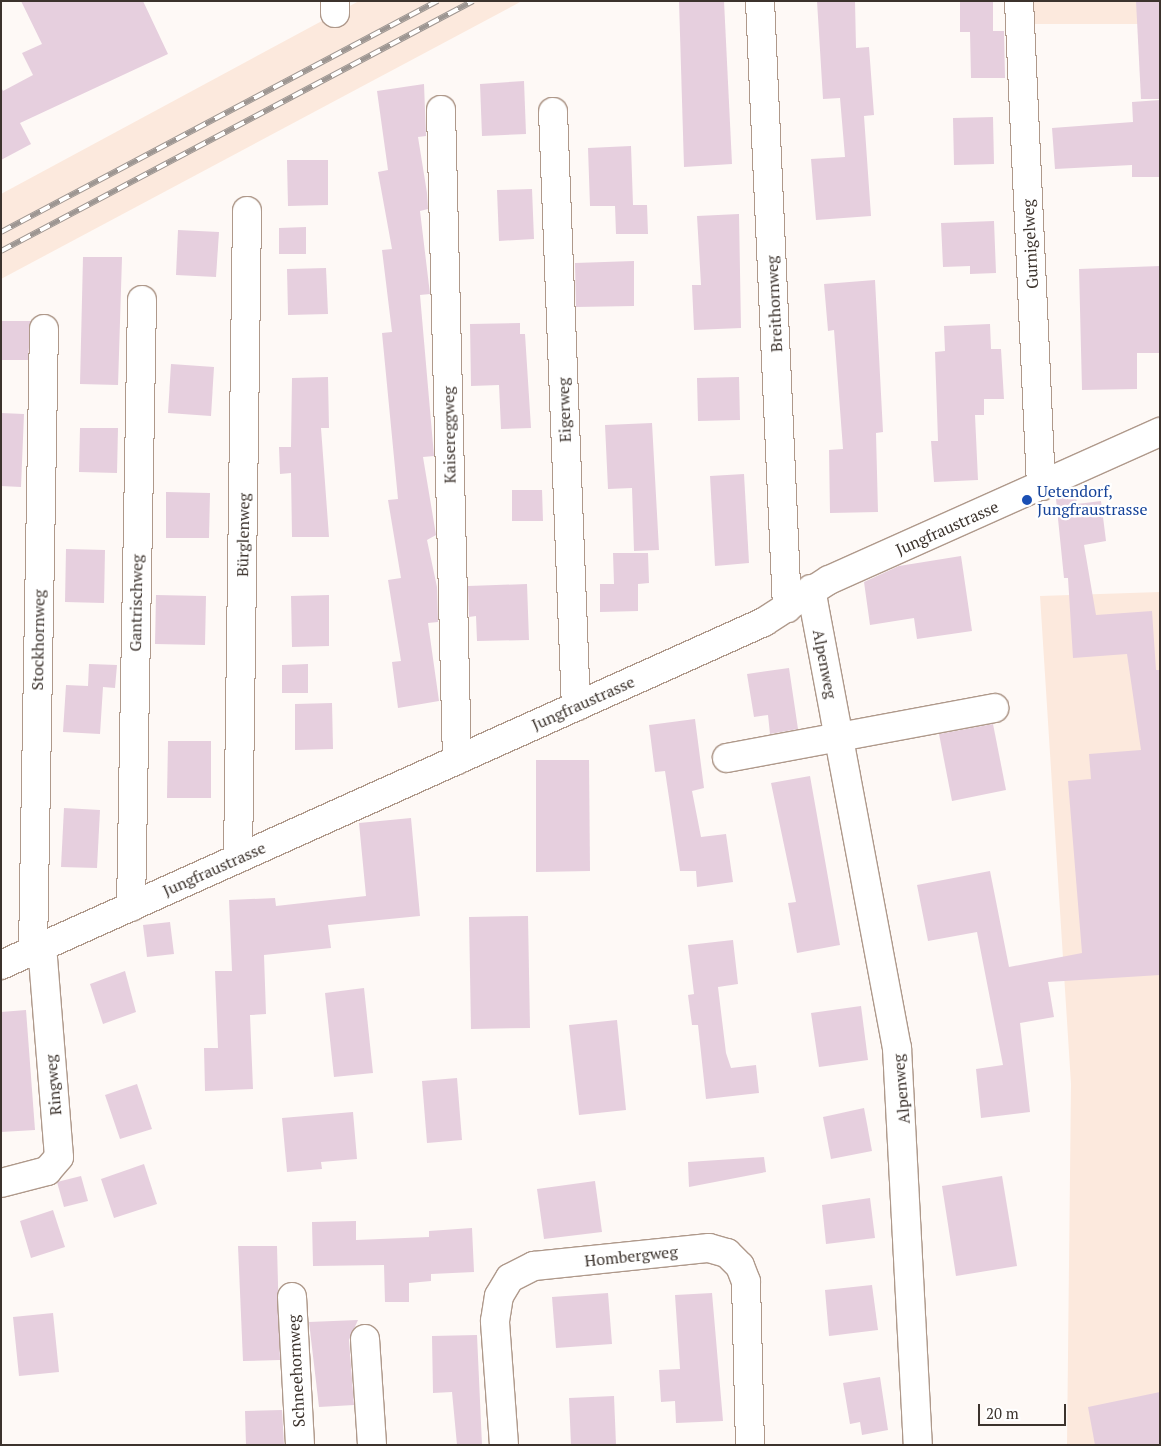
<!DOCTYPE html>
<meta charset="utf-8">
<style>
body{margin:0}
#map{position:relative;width:1161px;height:1446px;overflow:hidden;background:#fef9f6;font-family:"PT Serif",serif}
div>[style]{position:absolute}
.built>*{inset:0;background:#fce9dd}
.building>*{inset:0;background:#e6cfde}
.roads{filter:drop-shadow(1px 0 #af998b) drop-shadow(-1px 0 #af998b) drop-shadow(0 1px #af998b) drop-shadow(0 -1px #af998b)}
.street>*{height:28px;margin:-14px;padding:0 14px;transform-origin:14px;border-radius:14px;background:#fff}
.rail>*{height:5.5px;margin-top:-2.75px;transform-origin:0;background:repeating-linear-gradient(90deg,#fff 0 11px,#9d9692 0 22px);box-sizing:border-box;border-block:1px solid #9d9692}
.dots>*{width:14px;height:14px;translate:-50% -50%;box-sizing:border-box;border:2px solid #fff;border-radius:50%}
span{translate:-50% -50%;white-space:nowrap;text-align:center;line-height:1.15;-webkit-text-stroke:4.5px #fff;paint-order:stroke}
.street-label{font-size:16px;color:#3c332d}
.transit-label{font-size:16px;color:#164399}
.left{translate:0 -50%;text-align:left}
.frame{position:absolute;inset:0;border:2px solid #3c332d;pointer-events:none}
.scale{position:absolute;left:978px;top:1404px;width:88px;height:22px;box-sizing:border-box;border:2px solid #3c332d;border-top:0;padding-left:6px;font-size:15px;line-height:18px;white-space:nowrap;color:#3c332d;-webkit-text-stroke:4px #fff;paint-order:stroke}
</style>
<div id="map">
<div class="built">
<i style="clip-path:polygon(359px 1px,522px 1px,1px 279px,1px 194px)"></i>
<i style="clip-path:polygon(1020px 1px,1160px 1px,1160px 24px,1020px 24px)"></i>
<i style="clip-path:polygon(1160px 592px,1160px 1445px,1067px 1445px,1071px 1084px,1040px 596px)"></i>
</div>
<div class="building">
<i style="clip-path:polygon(21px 1px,143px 1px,168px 54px,20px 123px,31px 144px,1px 160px,1px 87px,3px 91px,33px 75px,22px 53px,42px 44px)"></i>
<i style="clip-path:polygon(679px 1px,724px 1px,732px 164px,684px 167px)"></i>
<i style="clip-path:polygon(817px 1px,855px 1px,856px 48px,869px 47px,874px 115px,864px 116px,871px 216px,816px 220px,811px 159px,845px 157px,840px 98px,823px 99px)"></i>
<i style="clip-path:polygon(960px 1px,993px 1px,993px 31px,1004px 31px,1005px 78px,971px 78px,970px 32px,960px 32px)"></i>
<i style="clip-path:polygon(1136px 1px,1160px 1px,1160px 99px,1141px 99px)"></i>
<i style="clip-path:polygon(524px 81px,526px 134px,482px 136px,480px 84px)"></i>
<i style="clip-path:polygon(424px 84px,426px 136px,418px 137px,427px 193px,428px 209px,420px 211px,430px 294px,420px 295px,434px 456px,423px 457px,436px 535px,427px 540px,437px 587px,438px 622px,428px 623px,439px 701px,398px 708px,392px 662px,401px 661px,388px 580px,401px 578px,388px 500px,398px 499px,382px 333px,392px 332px,382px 250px,392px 249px,378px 172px,388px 170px,377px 91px)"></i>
<i style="clip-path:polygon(1160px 100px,1160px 177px,1132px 177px,1132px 165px,1055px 169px,1052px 128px,1133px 122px,1132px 102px)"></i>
<i style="clip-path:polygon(993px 117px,994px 164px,954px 165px,953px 118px)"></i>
<i style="clip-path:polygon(631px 146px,633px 205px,647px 205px,648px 234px,616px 234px,615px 206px,620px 206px,590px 206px,588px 148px)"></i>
<i style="clip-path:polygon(287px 160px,328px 160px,328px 205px,288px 206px)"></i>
<i style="clip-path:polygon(532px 189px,534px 239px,499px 241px,497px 190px)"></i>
<i style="clip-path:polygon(739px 214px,741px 328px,694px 330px,692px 285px,701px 285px,697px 216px)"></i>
<i style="clip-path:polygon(994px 221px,996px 273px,970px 274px,970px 266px,943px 267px,941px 223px)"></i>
<i style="clip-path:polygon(306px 227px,306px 254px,279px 254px,279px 228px)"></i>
<i style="clip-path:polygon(178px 230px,219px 232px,216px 277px,176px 275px)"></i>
<i style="clip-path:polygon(83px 257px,122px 257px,118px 385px,80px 384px)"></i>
<i style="clip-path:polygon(634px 261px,634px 306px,576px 307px,575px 263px)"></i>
<i style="clip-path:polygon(1160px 266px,1160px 353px,1137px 353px,1137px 389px,1082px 390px,1079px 269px)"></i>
<i style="clip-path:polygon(326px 268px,328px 314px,288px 315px,287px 269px)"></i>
<i style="clip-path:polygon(875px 280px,883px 432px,876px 433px,878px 512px,830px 513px,829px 450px,843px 449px,834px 330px,828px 331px,824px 284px)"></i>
<i style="clip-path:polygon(1px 321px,31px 321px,28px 360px,1px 360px)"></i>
<i style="clip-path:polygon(520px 323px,520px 334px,525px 334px,531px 428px,501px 429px,499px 385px,471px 386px,470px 324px)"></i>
<i style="clip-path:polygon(990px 324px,991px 349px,1001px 349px,1004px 399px,984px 399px,984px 415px,975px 415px,978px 480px,934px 482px,931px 441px,938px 441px,935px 352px,945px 351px,944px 326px)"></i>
<i style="clip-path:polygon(171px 364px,214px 367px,211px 416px,168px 413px)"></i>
<i style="clip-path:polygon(328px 377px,329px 428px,321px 428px,329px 537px,292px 537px,291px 473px,280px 474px,279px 447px,291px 447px,292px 378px)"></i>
<i style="clip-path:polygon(739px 377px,740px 420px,698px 421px,697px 378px)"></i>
<i style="clip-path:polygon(1px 413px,24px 414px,21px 487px,1px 486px)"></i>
<i style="clip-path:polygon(652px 423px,659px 550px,634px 551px,632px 488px,608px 489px,605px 425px)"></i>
<i style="clip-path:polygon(80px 428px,118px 428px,117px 473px,79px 472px)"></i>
<i style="clip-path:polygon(744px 474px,749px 563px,715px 566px,710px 476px)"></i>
<i style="clip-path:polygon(512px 490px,542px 490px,543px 521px,512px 521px)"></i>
<i style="clip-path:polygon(166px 492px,210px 493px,209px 538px,166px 538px)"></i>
<i style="clip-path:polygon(1076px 496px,1077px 504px,1101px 501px,1106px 541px,1084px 545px,1096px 615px,1152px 611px,1156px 670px,1160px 670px,1160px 975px,1048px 982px,1054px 1017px,1020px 1023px,1030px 1112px,981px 1118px,976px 1069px,1003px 1065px,977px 932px,928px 941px,917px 885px,990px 871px,1009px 967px,1082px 953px,1068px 781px,1091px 779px,1089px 754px,1141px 750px,1127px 654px,1073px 658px,1068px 578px,1064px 578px,1056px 499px)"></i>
<i style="clip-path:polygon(66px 549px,105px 550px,104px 603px,65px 602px)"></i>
<i style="clip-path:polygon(613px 553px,648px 553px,649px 583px,638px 584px,638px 611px,600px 612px,600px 584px,614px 584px)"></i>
<i style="clip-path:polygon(961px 556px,972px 631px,917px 639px,914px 618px,870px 625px,864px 582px,899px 566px)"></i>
<i style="clip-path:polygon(527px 584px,529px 640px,477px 641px,476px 616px,469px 617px,468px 586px)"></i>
<i style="clip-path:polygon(156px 595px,206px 596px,205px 645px,155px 644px)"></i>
<i style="clip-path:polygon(329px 595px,329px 646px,292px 647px,291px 596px)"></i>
<i style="clip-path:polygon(89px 664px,117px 665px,115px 688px,103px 687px,100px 734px,63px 732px,66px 685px,88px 686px)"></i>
<i style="clip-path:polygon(308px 664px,308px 693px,282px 693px,282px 665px)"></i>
<i style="clip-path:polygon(789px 668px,798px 729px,770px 734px,768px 715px,754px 717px,747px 674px)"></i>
<i style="clip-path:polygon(332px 703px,333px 749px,295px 750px,295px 704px)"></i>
<i style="clip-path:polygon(695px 719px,704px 788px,692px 791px,701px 837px,726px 834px,733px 882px,697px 887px,696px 871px,680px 871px,665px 771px,655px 772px,649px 725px)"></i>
<i style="clip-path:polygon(993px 724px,1006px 790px,952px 801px,939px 734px)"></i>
<i style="clip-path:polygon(168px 741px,211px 741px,211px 798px,167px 798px)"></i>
<i style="clip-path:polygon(536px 760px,589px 760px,590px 871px,536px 872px)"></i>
<i style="clip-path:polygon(810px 776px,840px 945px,797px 953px,788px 903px,796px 902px,771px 783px)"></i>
<i style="clip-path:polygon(64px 808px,100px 810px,97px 868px,61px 867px)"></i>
<i style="clip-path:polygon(411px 818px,420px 916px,328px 925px,331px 948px,264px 955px,266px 1014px,250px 1015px,253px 1089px,205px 1091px,204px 1048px,218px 1048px,215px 971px,232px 971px,229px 900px,275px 898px,276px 906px,366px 896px,359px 823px)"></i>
<i style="clip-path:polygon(528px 916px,530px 1028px,471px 1029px,469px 917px)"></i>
<i style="clip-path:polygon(170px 922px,174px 954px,147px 957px,143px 925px)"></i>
<i style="clip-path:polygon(733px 940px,738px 984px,718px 987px,726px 1053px,731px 1068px,756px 1065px,759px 1093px,706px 1099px,698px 1025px,692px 1025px,688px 995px,694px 994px,688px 945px)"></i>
<i style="clip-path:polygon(125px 971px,136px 1012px,103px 1024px,90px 984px)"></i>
<i style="clip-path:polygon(364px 988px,373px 1073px,334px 1077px,325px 993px)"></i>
<i style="clip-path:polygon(861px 1006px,868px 1060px,819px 1067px,811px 1013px)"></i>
<i style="clip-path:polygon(26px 1010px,35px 1130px,1px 1132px,1px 1012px)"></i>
<i style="clip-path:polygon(617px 1020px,626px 1110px,579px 1115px,569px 1025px)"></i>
<i style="clip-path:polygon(457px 1078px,462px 1140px,427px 1143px,422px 1081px)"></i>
<i style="clip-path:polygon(137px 1084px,152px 1129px,120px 1139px,105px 1095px)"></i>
<i style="clip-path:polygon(864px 1108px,872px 1151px,831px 1159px,823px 1117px)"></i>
<i style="clip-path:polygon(353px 1112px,357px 1159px,321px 1162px,322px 1169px,287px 1172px,282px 1118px)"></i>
<i style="clip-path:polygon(764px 1157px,766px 1172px,689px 1187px,688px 1162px)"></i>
<i style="clip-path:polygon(144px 1164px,157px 1204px,114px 1218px,101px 1179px)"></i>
<i style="clip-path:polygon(81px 1176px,88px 1201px,64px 1207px,57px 1182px)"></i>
<i style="clip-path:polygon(1002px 1176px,1017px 1266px,956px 1276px,942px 1186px)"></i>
<i style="clip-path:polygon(595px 1181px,602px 1232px,544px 1239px,537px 1189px)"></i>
<i style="clip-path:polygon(870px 1198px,875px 1238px,826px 1244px,822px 1205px)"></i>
<i style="clip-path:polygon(53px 1210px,65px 1247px,31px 1258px,20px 1221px)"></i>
<i style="clip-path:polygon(356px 1221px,356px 1240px,429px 1237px,429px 1231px,472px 1228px,474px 1272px,431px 1274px,431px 1281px,409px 1283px,409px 1302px,385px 1302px,384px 1265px,313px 1266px,312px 1222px)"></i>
<i style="clip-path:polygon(238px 1246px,277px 1246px,280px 1360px,243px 1361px)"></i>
<i style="clip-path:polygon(872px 1285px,878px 1330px,829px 1336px,825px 1290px)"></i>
<i style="clip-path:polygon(608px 1293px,612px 1344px,556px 1348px,552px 1297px)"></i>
<i style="clip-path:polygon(712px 1293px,723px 1421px,676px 1423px,675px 1401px,661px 1402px,659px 1370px,680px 1369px,675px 1295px)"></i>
<i style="clip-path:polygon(53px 1313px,59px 1372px,19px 1376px,13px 1317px)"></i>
<i style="clip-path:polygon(358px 1320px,349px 1340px,354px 1405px,319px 1407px,309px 1322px)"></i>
<i style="clip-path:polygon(477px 1335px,482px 1445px,457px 1445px,452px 1392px,433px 1393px,432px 1336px)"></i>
<i style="clip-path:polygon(880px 1377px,888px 1430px,862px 1435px,860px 1422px,850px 1424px,843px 1383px)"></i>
<i style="clip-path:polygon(1160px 1392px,1160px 1445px,1095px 1445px,1088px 1407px)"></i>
<i style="clip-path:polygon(614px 1396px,616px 1445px,571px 1445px,569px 1398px)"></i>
<i style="clip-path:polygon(282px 1410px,284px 1445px,246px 1445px,245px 1411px)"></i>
</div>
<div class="roads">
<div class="street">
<i style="left:760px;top:1px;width:608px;rotate:87.45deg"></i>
<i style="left:1019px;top:1px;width:486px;rotate:87.4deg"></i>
<i style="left:335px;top:13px;width:12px;rotate:-90deg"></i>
<i style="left:441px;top:110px;width:650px;rotate:88.59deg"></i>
<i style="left:553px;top:112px;width:595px;rotate:87.79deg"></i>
<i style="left:811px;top:589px;width:467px;rotate:79.4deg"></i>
<i style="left:897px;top:1048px;width:398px;rotate:87deg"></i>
<i style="left:727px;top:758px;width:272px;rotate:-10.6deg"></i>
<i style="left:238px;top:858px;width:647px;rotate:-89.2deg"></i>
<i style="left:131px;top:907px;width:607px;rotate:-88.96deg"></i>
<i style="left:33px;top:950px;width:621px;rotate:-88.99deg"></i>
<i style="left:1px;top:965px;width:837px;rotate:-24.21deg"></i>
<i style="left:764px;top:622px;width:77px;rotate:-32.9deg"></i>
<i style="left:829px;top:580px;width:363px;rotate:-24.1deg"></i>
<i style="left:1px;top:1183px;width:48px;rotate:-14.6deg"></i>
<i style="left:47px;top:1171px;width:18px;rotate:-49deg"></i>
<i style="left:59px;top:1157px;width:211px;rotate:-94.6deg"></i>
<i style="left:292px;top:1297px;width:148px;rotate:86.9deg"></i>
<i style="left:365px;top:1339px;width:106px;rotate:86.2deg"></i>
<i style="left:504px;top:1445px;width:124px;rotate:-94.2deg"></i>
<i style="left:495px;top:1321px;width:25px;rotate:-81deg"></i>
<i style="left:499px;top:1296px;width:21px;rotate:-59deg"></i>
<i style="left:510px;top:1278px;width:27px;rotate:-27deg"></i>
<i style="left:534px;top:1266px;width:176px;rotate:-5.9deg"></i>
<i style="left:709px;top:1248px;width:19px;rotate:16deg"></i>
<i style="left:727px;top:1253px;width:18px;rotate:45deg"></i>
<i style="left:740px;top:1266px;width:17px;rotate:69deg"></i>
<i style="left:746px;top:1282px;width:163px;rotate:88.6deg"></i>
</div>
</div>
<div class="rail">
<i style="left:1px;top:232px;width:494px;rotate:-27.9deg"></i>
<i style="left:1px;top:251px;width:534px;rotate:-27.91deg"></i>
</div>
<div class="dots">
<i style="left:1027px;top:500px;background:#1a4fb4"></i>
</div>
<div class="street-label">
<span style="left:1030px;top:244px;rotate:-93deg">Gurnigelweg</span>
<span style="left:774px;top:304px;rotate:-93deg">Breithornweg</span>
<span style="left:564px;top:410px;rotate:-92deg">Eigerweg</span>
<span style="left:449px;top:435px;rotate:-91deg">Kaisereggweg</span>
<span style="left:947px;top:528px;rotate:-24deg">Jungfraustrasse</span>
<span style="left:243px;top:535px;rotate:-89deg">Bürglenweg</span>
<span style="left:136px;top:603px;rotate:-89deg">Gantrischweg</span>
<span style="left:38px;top:640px;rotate:-89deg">Stockhornweg</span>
<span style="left:825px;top:664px;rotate:79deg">Alpenweg</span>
<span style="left:583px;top:703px;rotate:-24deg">Jungfraustrasse</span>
<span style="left:214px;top:869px;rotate:-24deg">Jungfraustrasse</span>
<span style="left:53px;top:1085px;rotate:-95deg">Ringweg</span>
<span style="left:901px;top:1089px;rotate:-95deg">Alpenweg</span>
<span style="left:631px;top:1256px;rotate:-6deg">Hombergweg</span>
<span style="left:296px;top:1371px;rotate:-93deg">Schneehornweg</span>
</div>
<div class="transit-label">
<span class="left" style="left:1037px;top:500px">Uetendorf,<br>Jungfraustrasse</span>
</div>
<div class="frame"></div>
<div class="scale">20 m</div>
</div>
